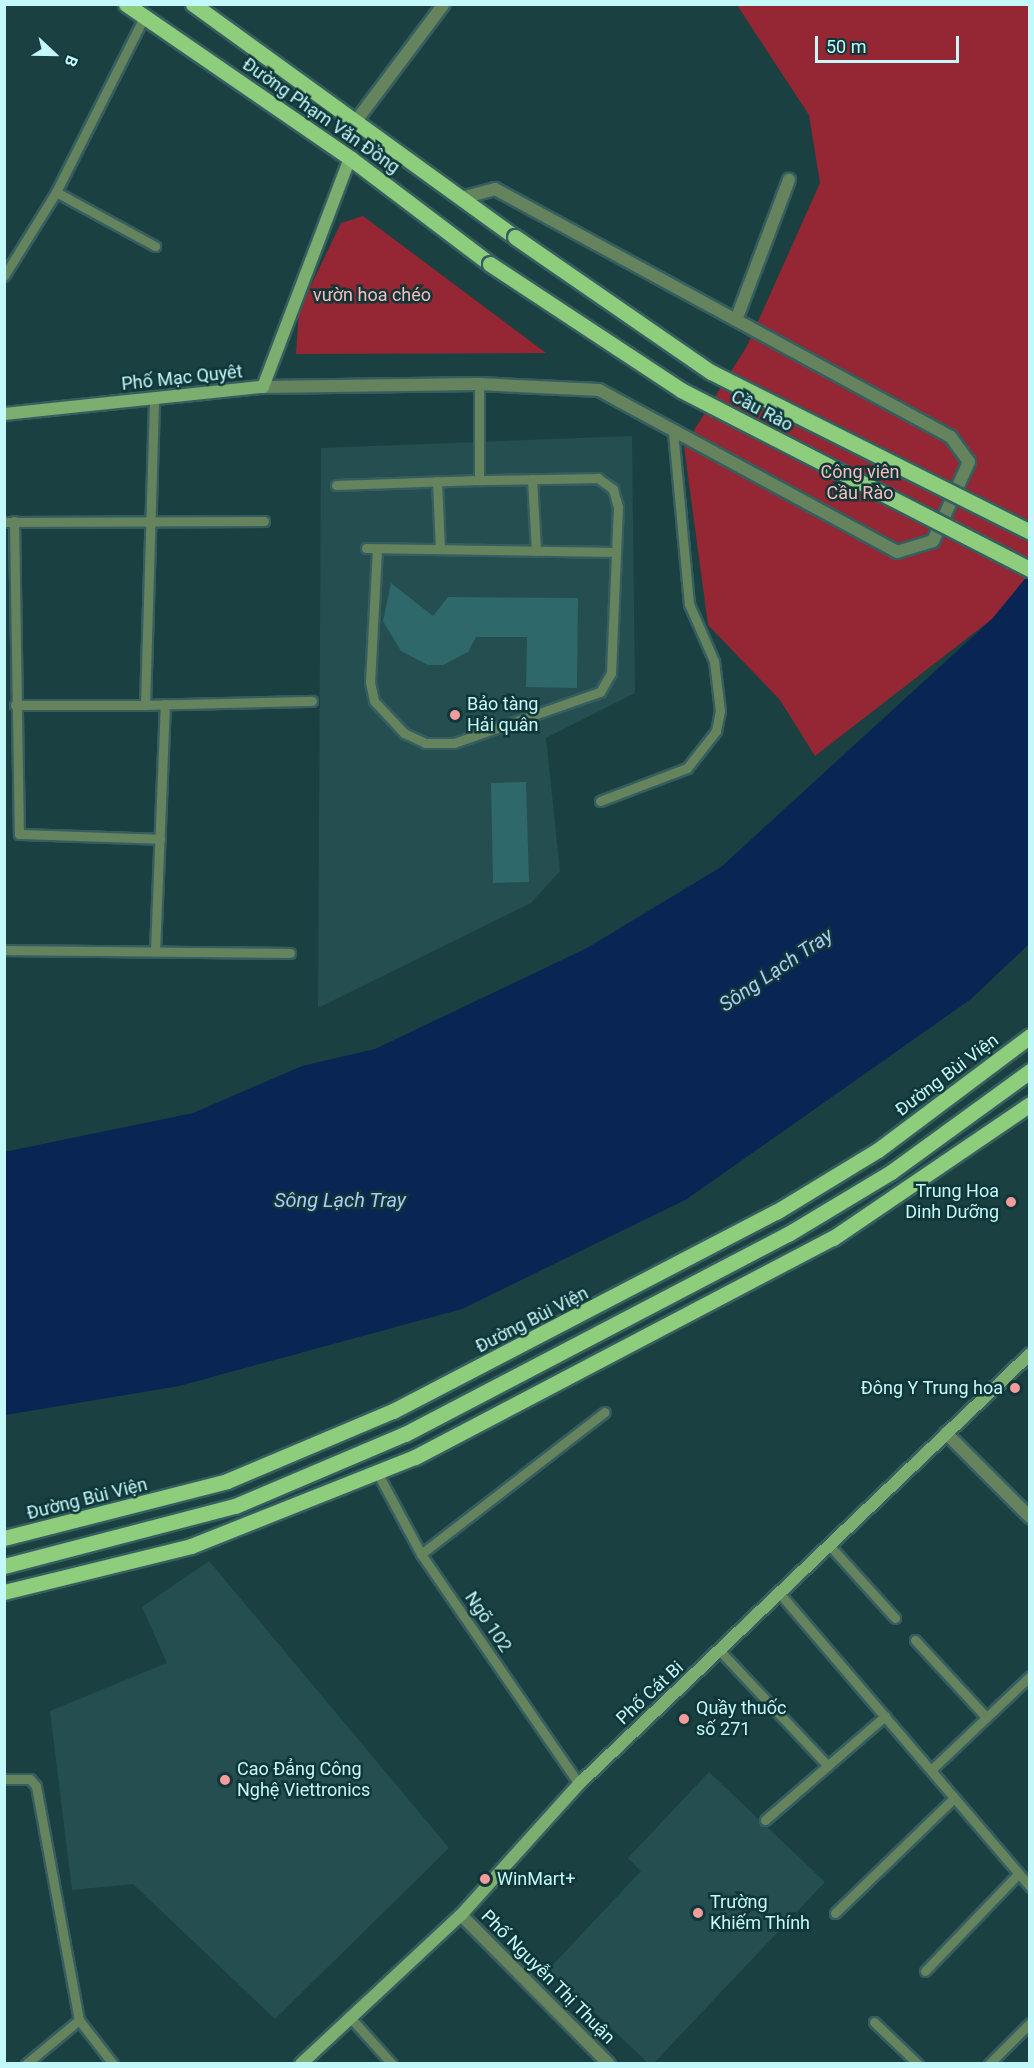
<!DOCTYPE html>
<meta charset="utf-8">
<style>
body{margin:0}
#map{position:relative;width:1034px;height:2068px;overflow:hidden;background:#1b4042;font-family:Roboto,sans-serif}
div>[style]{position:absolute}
.built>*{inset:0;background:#244e50}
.green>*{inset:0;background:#952633}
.water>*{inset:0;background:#082553}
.building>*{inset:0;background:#2e686b}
.roads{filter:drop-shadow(2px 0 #365e60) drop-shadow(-2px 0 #365e60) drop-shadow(0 2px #365e60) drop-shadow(0 -2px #365e60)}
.lane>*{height:9px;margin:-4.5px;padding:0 4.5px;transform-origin:4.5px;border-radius:4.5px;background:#65845d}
.street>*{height:12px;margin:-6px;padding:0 6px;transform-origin:6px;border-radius:6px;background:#65845d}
.secondary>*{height:12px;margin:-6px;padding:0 6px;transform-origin:6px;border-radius:6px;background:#7cae6f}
.primary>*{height:15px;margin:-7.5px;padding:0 7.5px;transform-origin:7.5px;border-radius:7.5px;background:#8dcd7c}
.bridges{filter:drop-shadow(2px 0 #365e60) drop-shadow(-2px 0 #365e60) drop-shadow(0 2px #365e60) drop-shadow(0 -2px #365e60)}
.primary-bridge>*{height:15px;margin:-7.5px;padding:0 7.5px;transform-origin:7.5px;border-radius:7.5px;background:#8dcd7c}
.dots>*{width:16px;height:16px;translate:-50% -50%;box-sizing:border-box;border:3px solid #103638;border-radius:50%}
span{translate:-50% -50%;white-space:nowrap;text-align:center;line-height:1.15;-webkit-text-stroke:5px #103638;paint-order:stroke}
.street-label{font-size:18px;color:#c4f9fb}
.park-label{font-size:18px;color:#fabcbb}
.poi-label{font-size:18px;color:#c4f9fb}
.left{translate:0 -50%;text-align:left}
.right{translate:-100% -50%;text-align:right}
.water-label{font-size:20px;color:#adcaf9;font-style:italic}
.frame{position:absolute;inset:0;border:6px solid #c4f9fb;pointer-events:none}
.north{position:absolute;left:24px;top:24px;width:60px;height:60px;-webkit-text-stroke:4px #103638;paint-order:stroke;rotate:112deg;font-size:16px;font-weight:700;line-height:24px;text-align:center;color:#c4f9fb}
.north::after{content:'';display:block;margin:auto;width:21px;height:27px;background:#c4f9fb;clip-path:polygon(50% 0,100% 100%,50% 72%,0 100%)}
.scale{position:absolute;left:815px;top:36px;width:144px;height:27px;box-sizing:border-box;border:3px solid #c4f9fb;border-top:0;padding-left:8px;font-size:18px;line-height:21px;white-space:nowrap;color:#c4f9fb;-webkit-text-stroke:4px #103638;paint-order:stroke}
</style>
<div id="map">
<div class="built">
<i style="clip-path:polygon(632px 436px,635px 693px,546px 738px,560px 871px,531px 903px,318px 1008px,321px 448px)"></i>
<i style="clip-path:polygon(209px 1561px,449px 1848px,275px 2019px,133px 1884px,72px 1890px,50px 1711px,167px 1663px,142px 1607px)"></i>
<i style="clip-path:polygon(709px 1772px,825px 1882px,654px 2063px,648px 2063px,549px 1969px,641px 1871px,628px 1858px)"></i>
</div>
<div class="green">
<i style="clip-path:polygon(737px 5px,1029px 5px,1029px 574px,992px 619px,815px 756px,780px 700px,708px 625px,684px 446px,747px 346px,820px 183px,809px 115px)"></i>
<i style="clip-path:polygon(363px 216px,546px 353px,296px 354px,299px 310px,341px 223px)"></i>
</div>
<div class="water">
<i style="clip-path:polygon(1029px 574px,1029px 944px,971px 999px,687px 1199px,462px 1309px,179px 1386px,5px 1415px,4px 1152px,193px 1113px,302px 1066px,375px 1049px,587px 948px,721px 867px,992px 619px)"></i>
</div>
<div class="building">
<i style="clip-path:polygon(391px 583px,433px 616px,448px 597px,578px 598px,577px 688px,526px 687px,527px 637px,476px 637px,468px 652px,443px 665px,428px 665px,401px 651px,383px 621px)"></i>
<i style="clip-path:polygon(526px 782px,529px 882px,493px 883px,491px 783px)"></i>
</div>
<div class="roads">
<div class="lane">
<i style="left:56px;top:192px;width:113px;rotate:28.6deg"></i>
<i style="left:4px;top:276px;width:99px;rotate:-58.2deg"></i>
<i style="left:56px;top:192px;width:196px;rotate:-63.3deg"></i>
<i style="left:532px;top:479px;width:72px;rotate:86.8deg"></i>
<i style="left:437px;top:481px;width:68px;rotate:87.5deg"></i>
<i style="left:336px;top:485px;width:143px;rotate:-2deg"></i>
<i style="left:479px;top:480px;width:96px;rotate:-90deg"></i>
<i style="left:14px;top:521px;width:313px;rotate:89.1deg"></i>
<i style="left:19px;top:834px;width:141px;rotate:2deg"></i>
<i style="left:4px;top:522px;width:260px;rotate:-0.2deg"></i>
<i style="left:366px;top:548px;width:250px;rotate:0.9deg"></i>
<i style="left:377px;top:549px;width:133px;rotate:93deg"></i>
<i style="left:370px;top:682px;width:19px;rotate:78deg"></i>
<i style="left:374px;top:701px;width:44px;rotate:46.8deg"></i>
<i style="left:404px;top:733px;width:23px;rotate:25deg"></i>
<i style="left:425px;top:743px;width:29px"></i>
<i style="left:454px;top:743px;width:155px;rotate:-19.3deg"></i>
<i style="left:600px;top:692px;width:22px;rotate:-60deg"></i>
<i style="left:611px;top:673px;width:166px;rotate:-87.6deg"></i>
<i style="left:618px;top:507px;width:19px;rotate:-106deg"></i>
<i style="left:613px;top:489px;width:19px;rotate:-144deg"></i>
<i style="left:598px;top:478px;width:119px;rotate:179deg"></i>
<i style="left:15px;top:705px;width:130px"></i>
<i style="left:145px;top:705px;width:306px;rotate:-88.3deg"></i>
<i style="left:145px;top:705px;width:167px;rotate:-1.4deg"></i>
<i style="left:600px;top:801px;width:93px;rotate:-20.8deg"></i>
<i style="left:687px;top:768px;width:47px;rotate:-51.9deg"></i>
<i style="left:716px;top:731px;width:20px;rotate:-79deg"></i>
<i style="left:720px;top:711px;width:50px;rotate:-96.8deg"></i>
<i style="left:714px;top:661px;width:62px;rotate:-113.7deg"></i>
<i style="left:689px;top:604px;width:175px;rotate:-95.3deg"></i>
<i style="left:4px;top:950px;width:286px;rotate:0.6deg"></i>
<i style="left:155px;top:951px;width:247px;rotate:-87.7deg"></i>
<i style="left:378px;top:1474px;width:91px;rotate:61.7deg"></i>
<i style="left:421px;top:1554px;width:279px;rotate:55.5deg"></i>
<i style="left:830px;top:1546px;width:97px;rotate:47.9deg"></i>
<i style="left:421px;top:1554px;width:232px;rotate:-37.7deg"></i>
<i style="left:781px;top:1595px;width:384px;rotate:49.5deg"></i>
<i style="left:915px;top:1640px;width:105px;rotate:47.3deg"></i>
<i style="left:721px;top:1652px;width:156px;rotate:46.8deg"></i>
<i style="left:931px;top:1770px;width:137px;rotate:-43.5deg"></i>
<i style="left:4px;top:1779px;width:26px"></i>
<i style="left:30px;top:1779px;width:9px;rotate:49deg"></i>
<i style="left:36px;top:1786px;width:238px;rotate:79.6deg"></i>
<i style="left:79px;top:2020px;width:69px;rotate:140.3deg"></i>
<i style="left:765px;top:1820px;width:159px;rotate:-40.9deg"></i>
<i style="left:835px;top:1913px;width:164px;rotate:-44deg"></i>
<i style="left:925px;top:1971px;width:134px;rotate:-46.2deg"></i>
<i style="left:349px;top:2016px;width:64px;rotate:48.1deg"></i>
<i style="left:79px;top:2020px;width:56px;rotate:52.3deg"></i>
<i style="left:874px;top:2022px;width:61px;rotate:43.7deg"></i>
<i style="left:989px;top:2064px;width:58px;rotate:-45deg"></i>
</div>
<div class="street">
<i style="left:356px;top:121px;width:146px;rotate:-53.1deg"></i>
<i style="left:736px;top:320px;width:150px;rotate:-69.3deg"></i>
<i style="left:263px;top:387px;width:216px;rotate:-0.8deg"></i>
<i style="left:479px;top:384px;width:120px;rotate:2.9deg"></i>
<i style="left:599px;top:390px;width:339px;rotate:28.5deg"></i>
<i style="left:897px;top:552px;width:38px;rotate:-17deg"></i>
<i style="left:933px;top:541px;width:87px;rotate:-65.5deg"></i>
<i style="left:969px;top:462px;width:31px;rotate:-126deg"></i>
<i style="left:951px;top:437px;width:519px;rotate:-151.46deg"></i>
<i style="left:495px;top:189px;width:34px;rotate:165deg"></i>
<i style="left:946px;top:1433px;width:119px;rotate:45deg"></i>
<i style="left:461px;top:1915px;width:210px;rotate:45.2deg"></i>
</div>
<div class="secondary">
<i style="left:4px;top:414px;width:260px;rotate:-6deg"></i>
<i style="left:263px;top:387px;width:245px;rotate:-69.2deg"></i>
<i style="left:301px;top:2064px;width:219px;rotate:-43deg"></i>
<i style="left:461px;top:1915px;width:176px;rotate:-48deg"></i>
<i style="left:579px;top:1784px;width:623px;rotate:-43.63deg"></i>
</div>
<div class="primary">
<i style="left:126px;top:4px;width:272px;rotate:34.5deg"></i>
<i style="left:350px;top:158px;width:176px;rotate:37.1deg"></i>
<i style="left:193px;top:4px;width:397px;rotate:35.9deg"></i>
<i style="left:4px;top:1538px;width:230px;rotate:-14.3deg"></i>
<i style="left:227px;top:1481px;width:180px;rotate:-22.9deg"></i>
<i style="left:393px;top:1411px;width:432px;rotate:-27.5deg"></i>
<i style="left:776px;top:1212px;width:119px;rotate:-31.3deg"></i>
<i style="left:878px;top:1150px;width:190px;rotate:-36.9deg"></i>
<i style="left:4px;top:1566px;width:239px;rotate:-14.6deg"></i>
<i style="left:235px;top:1506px;width:185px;rotate:-23deg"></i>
<i style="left:405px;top:1434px;width:432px;rotate:-27.6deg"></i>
<i style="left:788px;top:1234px;width:120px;rotate:-31deg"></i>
<i style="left:891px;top:1172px;width:172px;rotate:-36deg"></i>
<i style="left:4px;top:1592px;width:193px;rotate:-13.8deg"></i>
<i style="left:191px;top:1546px;width:241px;rotate:-21.7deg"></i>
<i style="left:415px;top:1457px;width:472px;rotate:-27.7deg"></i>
<i style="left:833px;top:1238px;width:238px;rotate:-34.2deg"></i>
</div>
</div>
<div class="bridges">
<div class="primary-bridge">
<i style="left:515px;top:237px;width:238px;rotate:34.6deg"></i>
<i style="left:711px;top:372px;width:357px;rotate:26.6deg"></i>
<i style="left:490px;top:264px;width:229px;rotate:33.4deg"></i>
<i style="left:681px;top:390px;width:392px;rotate:27.2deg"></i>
</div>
</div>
<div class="dots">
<i style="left:455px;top:715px;background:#f59b9c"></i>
<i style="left:1011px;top:1202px;background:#f59b9c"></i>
<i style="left:1015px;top:1388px;background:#f59b9c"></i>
<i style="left:684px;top:1719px;background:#f59b9c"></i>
<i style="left:225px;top:1780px;background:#f59b9c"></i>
<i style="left:485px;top:1879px;background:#f59b9c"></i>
<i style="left:698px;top:1913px;background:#f59b9c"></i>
</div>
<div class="street-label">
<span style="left:321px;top:116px;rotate:35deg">Đường Phạm Văn Đồng</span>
<span style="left:182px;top:378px;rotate:-6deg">Phố Mạc Quyêt</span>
<span style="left:762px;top:411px;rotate:28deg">Cầu Rào</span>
<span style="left:947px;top:1075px;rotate:-37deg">Đường Bùi Viện</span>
<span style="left:532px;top:1320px;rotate:-27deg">Đường Bùi Viện</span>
<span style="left:87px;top:1499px;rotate:-14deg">Đường Bùi Viện</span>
<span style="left:488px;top:1622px;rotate:56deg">Ngõ 102</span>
<span style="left:650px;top:1693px;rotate:-43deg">Phố Cát Bi</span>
<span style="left:548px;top:1977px;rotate:45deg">Phố Nguyễn Thị Thuận</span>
</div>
<div class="park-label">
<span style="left:372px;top:295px">vườn hoa chéo</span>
<span style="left:860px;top:483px">Công viên<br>Cầu Rào</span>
</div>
<div class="poi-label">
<span class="left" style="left:467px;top:715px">Bảo tàng<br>Hải quân</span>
<span class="right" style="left:999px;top:1202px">Trung Hoa<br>Dinh Dưỡng</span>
<span class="right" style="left:1003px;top:1388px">Đông Y Trung hoa</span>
<span class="left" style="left:696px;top:1719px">Quầy thuốc<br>số 271</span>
<span class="left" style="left:237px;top:1780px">Cao Đẳng Công<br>Nghệ Viettronics</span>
<span class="left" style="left:497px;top:1879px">WinMart+</span>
<span class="left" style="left:710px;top:1913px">Trường<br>Khiếm Thính</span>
</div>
<div class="water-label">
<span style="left:776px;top:970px;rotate:-34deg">Sông Lạch Tray</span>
<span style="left:340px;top:1200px">Sông Lạch Tray</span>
</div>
<div class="frame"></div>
<div class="north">B</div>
<div class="scale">50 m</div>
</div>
